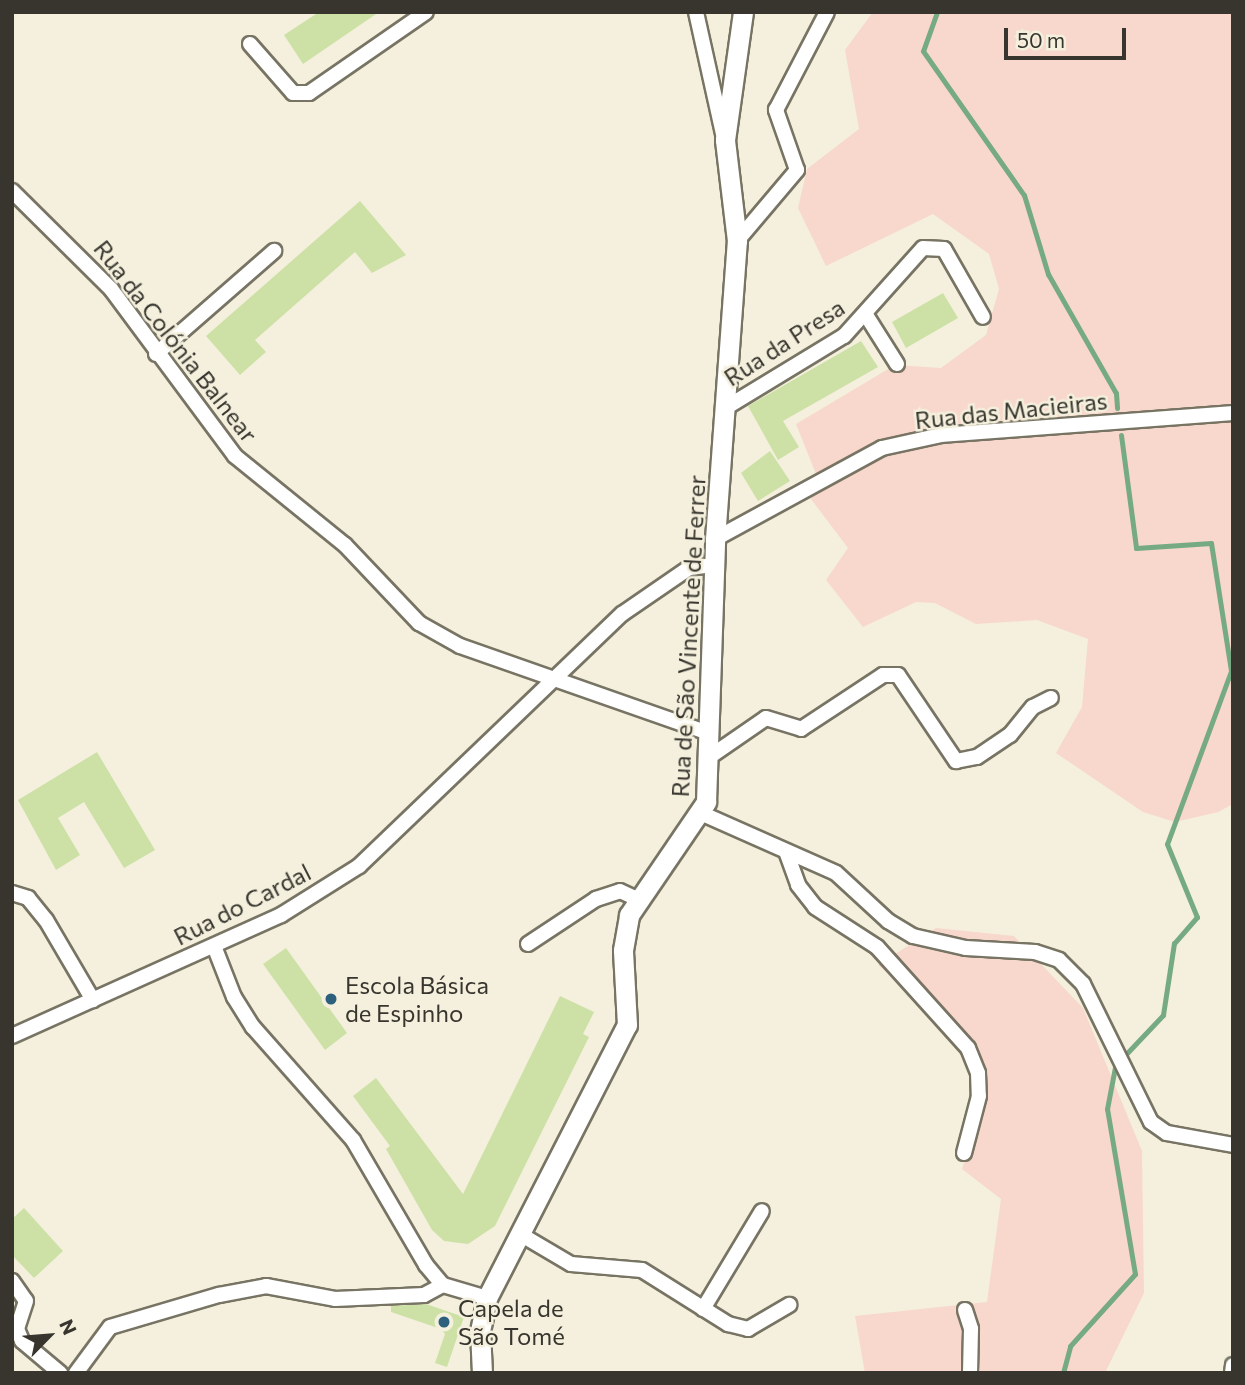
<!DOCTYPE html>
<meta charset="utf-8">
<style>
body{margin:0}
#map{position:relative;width:1245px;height:1385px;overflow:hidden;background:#f4f0dd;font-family:Commissioner,sans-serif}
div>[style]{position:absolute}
.green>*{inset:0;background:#f8d7cc}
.stream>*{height:5px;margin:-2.5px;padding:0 2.5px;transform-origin:2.5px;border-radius:2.5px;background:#76aa83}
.building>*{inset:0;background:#cde1a6}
.roads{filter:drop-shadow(2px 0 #787464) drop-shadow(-2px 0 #787464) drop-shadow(0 2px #787464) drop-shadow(0 -2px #787464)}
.street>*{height:14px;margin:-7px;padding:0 7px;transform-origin:7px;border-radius:7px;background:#fff}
.secondary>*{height:19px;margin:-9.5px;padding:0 9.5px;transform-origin:9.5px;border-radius:9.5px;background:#fff}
.dots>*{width:19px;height:19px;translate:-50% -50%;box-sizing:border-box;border:4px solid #f4f0dd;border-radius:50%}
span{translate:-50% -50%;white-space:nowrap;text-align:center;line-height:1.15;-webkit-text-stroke:5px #f4f0dd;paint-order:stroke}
.street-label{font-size:24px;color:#37352e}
.poi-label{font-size:24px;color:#37352e}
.left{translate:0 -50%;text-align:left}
.frame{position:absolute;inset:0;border:14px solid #37352e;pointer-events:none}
.north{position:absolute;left:14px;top:1301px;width:70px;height:70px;-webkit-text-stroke:5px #f4f0dd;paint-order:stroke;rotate:65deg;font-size:19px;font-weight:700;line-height:28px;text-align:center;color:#37352e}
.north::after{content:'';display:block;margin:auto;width:24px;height:32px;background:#37352e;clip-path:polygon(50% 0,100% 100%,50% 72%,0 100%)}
.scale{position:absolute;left:1004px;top:28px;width:122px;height:32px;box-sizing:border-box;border:4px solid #37352e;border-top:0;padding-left:9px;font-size:21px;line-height:24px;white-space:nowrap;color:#37352e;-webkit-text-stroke:5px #f4f0dd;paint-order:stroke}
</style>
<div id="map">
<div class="green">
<i style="clip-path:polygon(873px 12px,1233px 12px,1233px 804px,1218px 812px,1175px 822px,1143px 812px,1056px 753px,1082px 707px,1088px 639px,1037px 620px,976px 624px,935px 603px,916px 602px,863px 627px,826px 580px,848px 548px,811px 499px,816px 474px,796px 424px,895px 365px,941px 368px,986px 335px,999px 289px,989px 254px,933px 214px,826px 266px,798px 208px,807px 169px,859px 129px,845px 50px)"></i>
<i style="clip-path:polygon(936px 928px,1014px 936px,1083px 1008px,1142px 1151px,1144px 1293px,1105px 1373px,865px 1373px,855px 1316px,987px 1302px,1001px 1199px,962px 1169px,982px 1099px,977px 1064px,935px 1013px,878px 965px)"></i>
</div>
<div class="stream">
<i style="left:937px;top:12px;width:41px;rotate:109.7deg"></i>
<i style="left:923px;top:51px;width:176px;rotate:55deg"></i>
<i style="left:1024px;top:195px;width:83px;rotate:73.1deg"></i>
<i style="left:1048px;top:274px;width:137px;rotate:60.3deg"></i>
<i style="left:1116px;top:393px;width:15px;rotate:86deg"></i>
<i style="left:1121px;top:435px;width:114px;rotate:82.4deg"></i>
<i style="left:1136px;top:548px;width:75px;rotate:-3.8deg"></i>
<i style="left:1211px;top:543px;width:130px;rotate:81.1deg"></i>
<i style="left:1231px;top:671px;width:184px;rotate:110.3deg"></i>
<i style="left:1167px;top:844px;width:79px;rotate:67.7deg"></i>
<i style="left:1197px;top:917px;width:35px;rotate:131deg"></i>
<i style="left:1174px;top:943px;width:73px;rotate:98.7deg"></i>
<i style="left:1163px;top:1015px;width:54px;rotate:133.5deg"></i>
<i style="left:1063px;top:1373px;width:28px;rotate:-75deg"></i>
<i style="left:1070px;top:1346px;width:97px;rotate:-47.9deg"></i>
<i style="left:1135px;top:1274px;width:167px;rotate:-99.6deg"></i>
<i style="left:1107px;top:1109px;width:43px;rotate:-79.2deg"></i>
</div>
<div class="building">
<i style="clip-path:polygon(319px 12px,379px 12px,303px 64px,284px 35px)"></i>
<i style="clip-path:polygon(360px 201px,406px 255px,372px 273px,355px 252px,255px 340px,266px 352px,240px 375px,206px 336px)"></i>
<i style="clip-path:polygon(943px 293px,958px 318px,906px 348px,892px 322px)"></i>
<i style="clip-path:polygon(861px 341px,878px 367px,783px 421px,799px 447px,778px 460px,748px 406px)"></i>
<i style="clip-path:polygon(770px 451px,790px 481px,758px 501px,741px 473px)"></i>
<i style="clip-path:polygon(97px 752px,155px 850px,124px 868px,84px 802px,58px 818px,80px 855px,56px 870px,18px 800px)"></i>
<i style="clip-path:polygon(286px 948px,347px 1033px,325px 1050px,263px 964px)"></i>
<i style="clip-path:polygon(560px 996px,594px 1012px,583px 1034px,589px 1037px,495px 1226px,468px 1244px,444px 1241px,432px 1230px,386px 1149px,390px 1146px,353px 1096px,376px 1078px,463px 1194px)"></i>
<i style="clip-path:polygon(24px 1208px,63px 1251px,34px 1278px,12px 1255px,12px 1219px)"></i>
<i style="clip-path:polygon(426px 1304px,464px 1317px,447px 1367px,435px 1363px,445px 1334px,441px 1329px,391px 1312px,391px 1306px)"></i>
</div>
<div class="roads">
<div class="street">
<i style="left:696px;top:12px;width:125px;rotate:77.5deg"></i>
<i style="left:250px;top:44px;width:65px;rotate:48.7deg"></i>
<i style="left:293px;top:93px;width:16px"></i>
<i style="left:309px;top:93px;width:142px;rotate:-34.7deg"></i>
<i style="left:12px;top:191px;width:139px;rotate:44.7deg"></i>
<i style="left:111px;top:289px;width:208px;rotate:53.4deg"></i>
<i style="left:235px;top:456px;width:141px;rotate:39deg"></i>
<i style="left:345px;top:545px;width:108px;rotate:46.5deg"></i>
<i style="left:419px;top:623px;width:47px;rotate:29.3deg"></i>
<i style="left:460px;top:646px;width:260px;rotate:19.3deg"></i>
<i style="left:737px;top:241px;width:93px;rotate:-49.8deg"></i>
<i style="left:797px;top:170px;width:64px;rotate:-109.3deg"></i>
<i style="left:776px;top:110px;width:110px;rotate:-62.5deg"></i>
<i style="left:866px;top:315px;width:58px;rotate:57.7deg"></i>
<i style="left:156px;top:354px;width:157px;rotate:-41.1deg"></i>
<i style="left:727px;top:407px;width:137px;rotate:-31.3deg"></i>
<i style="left:844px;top:336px;width:118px;rotate:-48.1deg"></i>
<i style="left:923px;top:248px;width:21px;rotate:3deg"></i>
<i style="left:944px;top:249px;width:78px;rotate:60.2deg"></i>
<i style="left:715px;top:539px;width:190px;rotate:-28.6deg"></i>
<i style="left:882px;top:448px;width:60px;rotate:-12.4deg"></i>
<i style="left:941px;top:435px;width:293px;rotate:-4.3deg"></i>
<i style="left:708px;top:758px;width:70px;rotate:-34.6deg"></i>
<i style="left:766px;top:718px;width:37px;rotate:17deg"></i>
<i style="left:801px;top:729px;width:98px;rotate:-33.4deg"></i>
<i style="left:883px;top:675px;width:15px"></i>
<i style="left:898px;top:675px;width:104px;rotate:56deg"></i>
<i style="left:956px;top:761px;width:21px;rotate:-11deg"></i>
<i style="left:977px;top:757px;width:40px;rotate:-34deg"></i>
<i style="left:1010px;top:735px;width:36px;rotate:-51deg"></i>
<i style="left:1033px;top:707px;width:20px;rotate:-27deg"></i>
<i style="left:703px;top:814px;width:145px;rotate:23.9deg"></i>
<i style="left:836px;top:873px;width:71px;rotate:42.7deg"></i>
<i style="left:888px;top:921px;width:29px;rotate:31deg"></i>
<i style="left:913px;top:936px;width:54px;rotate:12.8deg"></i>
<i style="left:966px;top:948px;width:69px;rotate:3.3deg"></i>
<i style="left:1035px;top:952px;width:25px;rotate:18deg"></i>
<i style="left:1059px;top:960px;width:34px;rotate:45deg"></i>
<i style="left:1083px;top:984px;width:154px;rotate:63.8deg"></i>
<i style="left:1151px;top:1122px;width:19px;rotate:35deg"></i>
<i style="left:1167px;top:1133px;width:67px;rotate:10.3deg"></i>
<i style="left:787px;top:854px;width:33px;rotate:70deg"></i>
<i style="left:798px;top:885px;width:28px;rotate:52deg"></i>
<i style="left:815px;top:907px;width:74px;rotate:32.8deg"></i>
<i style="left:877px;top:947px;width:136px;rotate:48deg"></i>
<i style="left:968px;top:1048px;width:27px;rotate:68deg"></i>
<i style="left:978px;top:1073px;width:23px;rotate:88deg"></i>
<i style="left:979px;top:1096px;width:59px;rotate:104.7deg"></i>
<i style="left:12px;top:893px;width:17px;rotate:17deg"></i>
<i style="left:28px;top:898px;width:28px;rotate:51deg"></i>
<i style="left:46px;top:920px;width:93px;rotate:59.6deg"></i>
<i style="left:528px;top:944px;width:82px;rotate:-33.5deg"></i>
<i style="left:596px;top:899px;width:25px;rotate:-18deg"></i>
<i style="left:620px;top:891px;width:19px;rotate:25deg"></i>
<i style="left:214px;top:946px;width:55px;rotate:68.6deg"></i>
<i style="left:234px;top:997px;width:36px;rotate:58deg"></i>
<i style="left:253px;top:1027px;width:151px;rotate:48.5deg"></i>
<i style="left:353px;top:1140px;width:145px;rotate:59.7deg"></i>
<i style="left:426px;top:1265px;width:26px;rotate:50deg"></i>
<i style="left:443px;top:1285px;width:46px;rotate:16.5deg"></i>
<i style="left:12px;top:1036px;width:295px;rotate:-24.2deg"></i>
<i style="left:281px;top:915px;width:92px;rotate:-32.1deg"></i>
<i style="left:359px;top:866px;width:364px;rotate:-43.8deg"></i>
<i style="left:622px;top:614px;width:81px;rotate:-34.5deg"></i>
<i style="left:689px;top:568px;width:26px;rotate:-7deg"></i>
<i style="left:520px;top:1234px;width:59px;rotate:30.5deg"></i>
<i style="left:571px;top:1264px;width:71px;rotate:4.8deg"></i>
<i style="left:642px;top:1270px;width:102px;rotate:32.1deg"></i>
<i style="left:728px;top:1324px;width:21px;rotate:14deg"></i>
<i style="left:748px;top:1329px;width:48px;rotate:-30.3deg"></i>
<i style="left:12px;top:1281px;width:24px;rotate:55deg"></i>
<i style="left:26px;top:1301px;width:29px;rotate:108deg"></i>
<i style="left:17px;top:1329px;width:13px;rotate:67deg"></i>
<i style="left:22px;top:1341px;width:50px;rotate:40.1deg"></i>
<i style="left:703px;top:1309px;width:114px;rotate:-59deg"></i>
<i style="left:965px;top:1310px;width:20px;rotate:72deg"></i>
<i style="left:971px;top:1329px;width:44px;rotate:91.3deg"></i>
<i style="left:76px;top:1373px;width:57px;rotate:-53.5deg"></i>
<i style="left:110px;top:1327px;width:114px;rotate:-16.4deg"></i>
<i style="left:219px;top:1295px;width:48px;rotate:-10.8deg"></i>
<i style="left:266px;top:1286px;width:70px;rotate:10.7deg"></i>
<i style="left:335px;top:1299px;width:89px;rotate:-2.6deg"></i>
<i style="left:424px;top:1295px;width:21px;rotate:-28deg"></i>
<i style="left:1232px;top:1373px;width:8px;rotate:-83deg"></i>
</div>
<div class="secondary">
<i style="left:482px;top:1373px;width:42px;rotate:-92.7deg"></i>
<i style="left:480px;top:1331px;width:34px;rotate:-78deg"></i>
<i style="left:487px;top:1298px;width:307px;rotate:-62.9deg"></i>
<i style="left:627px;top:1025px;width:75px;rotate:-93.1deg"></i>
<i style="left:623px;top:950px;width:36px;rotate:-80deg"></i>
<i style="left:629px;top:915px;width:137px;rotate:-55.7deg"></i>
<i style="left:706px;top:802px;width:263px;rotate:-88deg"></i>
<i style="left:715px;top:539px;width:299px;rotate:-85.8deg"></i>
<i style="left:737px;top:241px;width:102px;rotate:-96.8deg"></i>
<i style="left:725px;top:140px;width:129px;rotate:-82deg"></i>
</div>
</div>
<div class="dots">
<i style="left:331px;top:999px;background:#2c607c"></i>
<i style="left:444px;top:1322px;background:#2c607c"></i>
</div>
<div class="street-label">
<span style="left:176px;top:341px;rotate:52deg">Rua da Colónia Balnear</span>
<span style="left:784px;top:342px;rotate:-33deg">Rua da Presa</span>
<span style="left:1011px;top:410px;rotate:-6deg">Rua das Macieiras</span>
<span style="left:688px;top:636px;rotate:-87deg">Rua de São Vincente de Ferrer</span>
<span style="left:242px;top:904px;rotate:-27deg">Rua do Cardal</span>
</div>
<div class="poi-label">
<span class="left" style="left:345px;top:999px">Escola Básica<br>de Espinho</span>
<span class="left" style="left:458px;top:1322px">Capela de<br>São Tomé</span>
</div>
<div class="frame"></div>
<div class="north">N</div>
<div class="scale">50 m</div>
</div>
